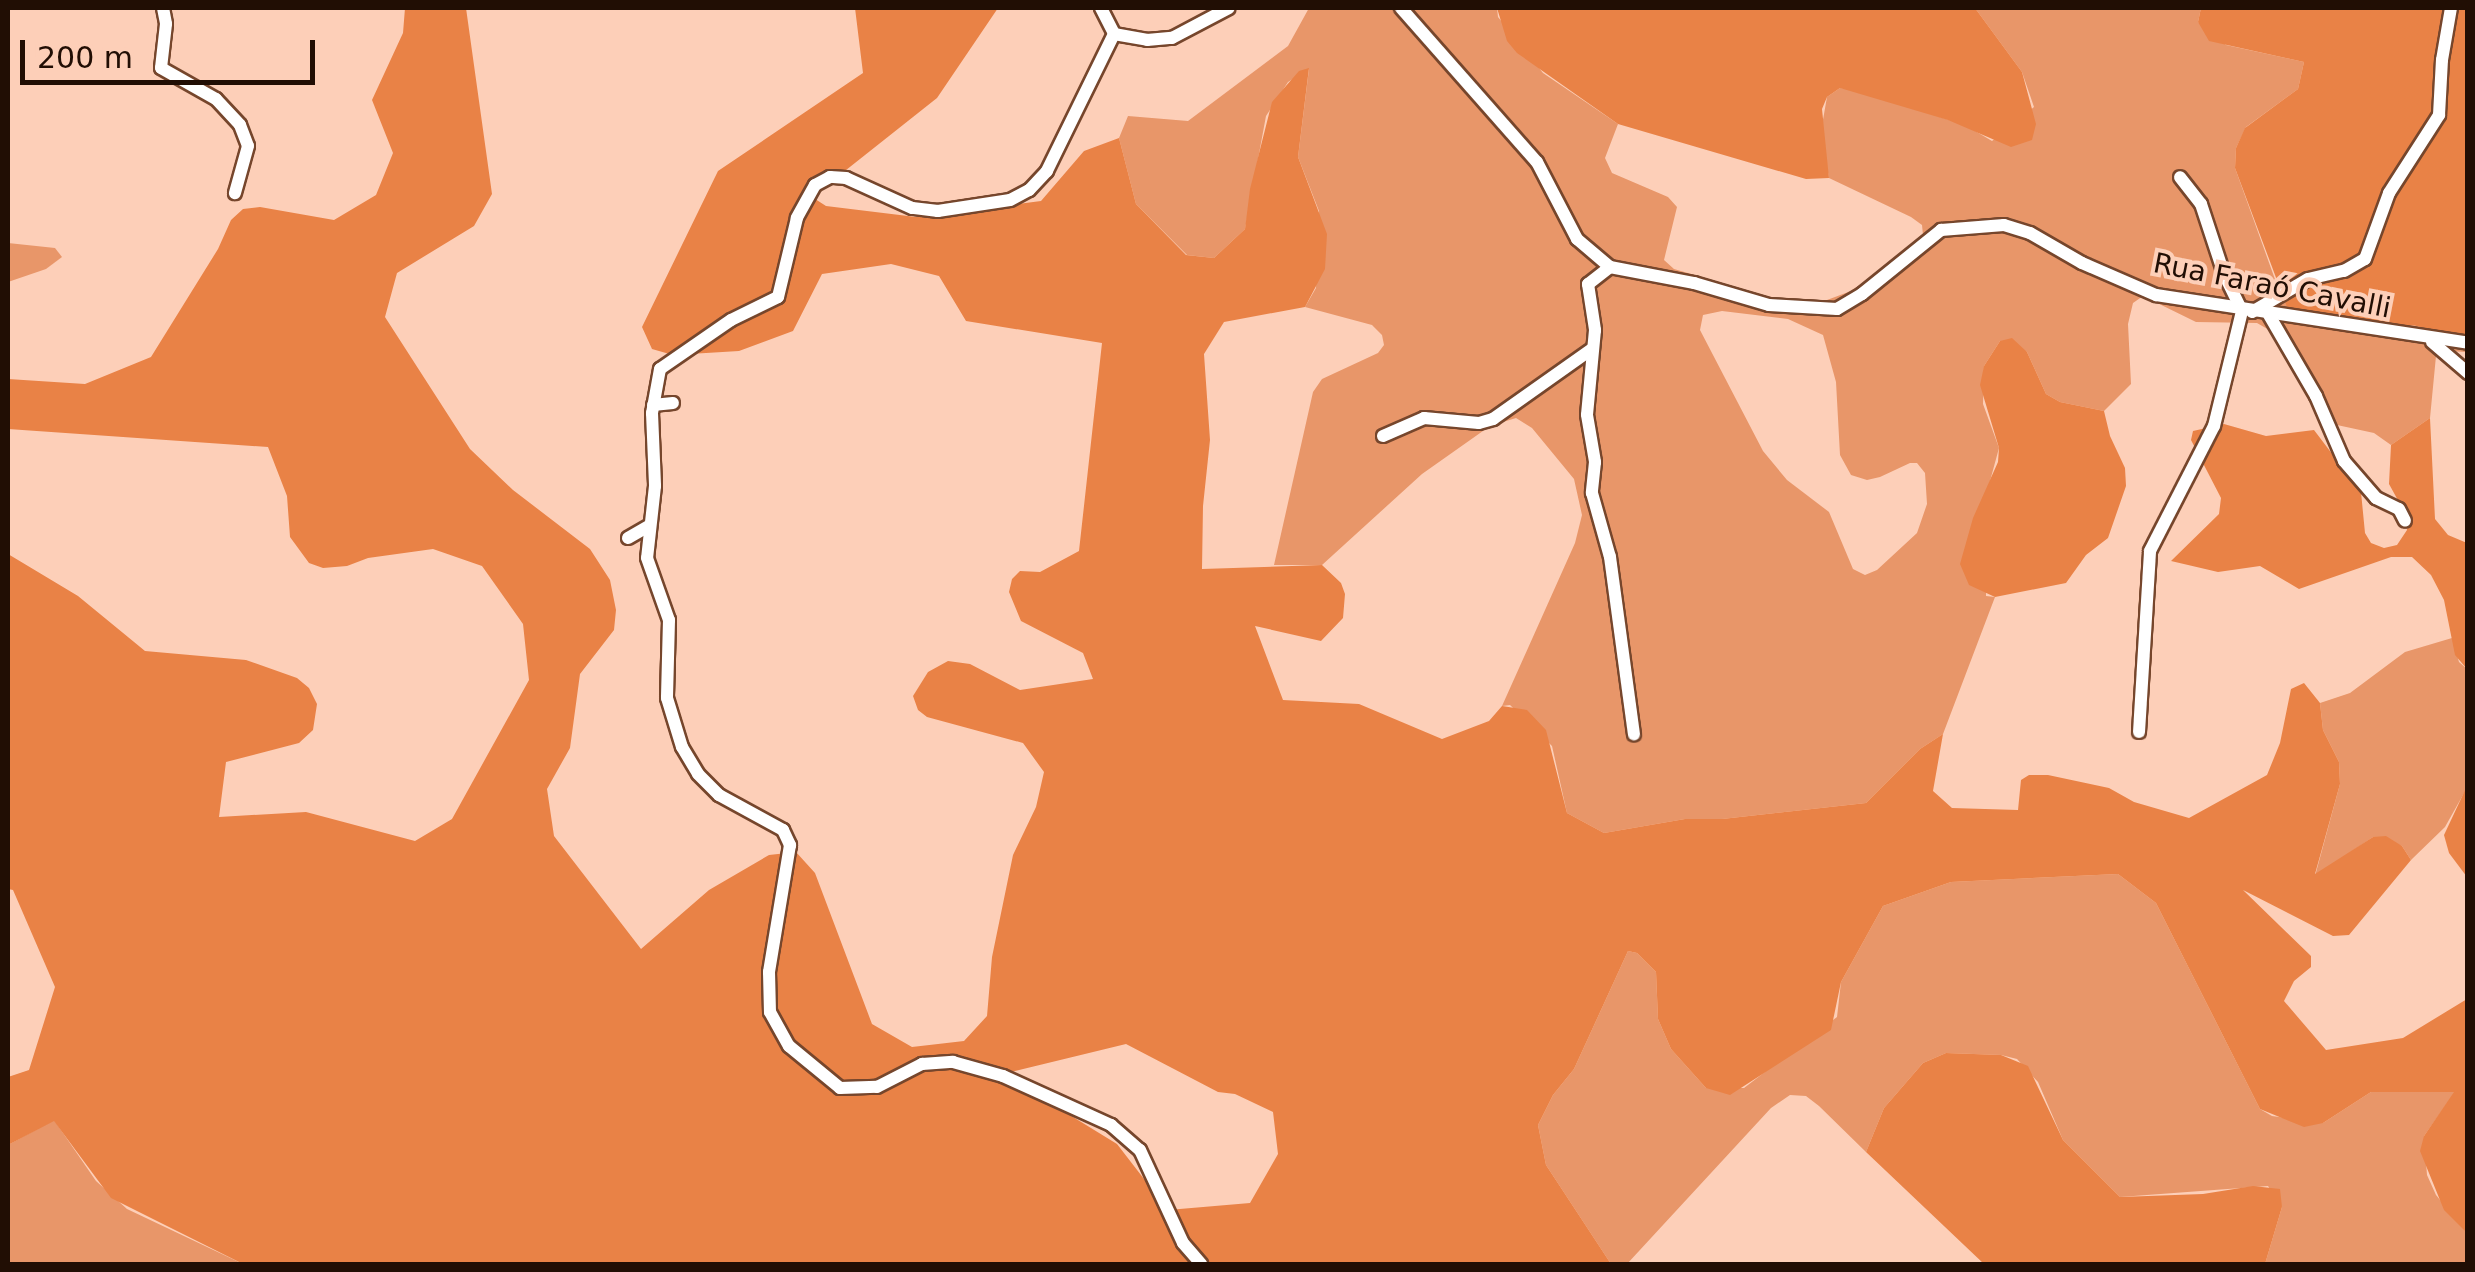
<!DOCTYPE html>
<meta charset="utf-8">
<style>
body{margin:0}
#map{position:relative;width:2475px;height:1272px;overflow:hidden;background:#fdcfb8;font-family:"DejaVu Sans",sans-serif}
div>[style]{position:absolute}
.green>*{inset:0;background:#e89669}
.forest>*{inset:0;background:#e98246}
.roads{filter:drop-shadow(2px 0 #76462c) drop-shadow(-2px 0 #76462c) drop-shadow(0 2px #76462c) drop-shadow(0 -2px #76462c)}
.minor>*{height:12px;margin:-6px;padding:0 6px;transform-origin:6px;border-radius:6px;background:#fff}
span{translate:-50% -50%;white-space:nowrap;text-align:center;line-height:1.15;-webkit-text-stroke:8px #fdcfb8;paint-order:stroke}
.street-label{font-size:28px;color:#210e04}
.frame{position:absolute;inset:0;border:10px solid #210e04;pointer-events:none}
.scale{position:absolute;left:20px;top:40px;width:295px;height:45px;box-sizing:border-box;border:5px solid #210e04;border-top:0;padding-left:12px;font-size:30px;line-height:35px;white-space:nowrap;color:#210e04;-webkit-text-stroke:8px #fdcfb8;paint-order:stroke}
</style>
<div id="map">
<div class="green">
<i style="clip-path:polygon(evenodd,1309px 8px,1497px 8px,1498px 17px,1543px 73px,1618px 124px,1605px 158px,1612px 173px,1668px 197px,1677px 207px,1664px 260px,1674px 269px,1791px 303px,1819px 303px,1851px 291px,1907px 252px,1923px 235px,1922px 225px,1911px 217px,1829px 178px,1821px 131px,1827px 97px,1840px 88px,1852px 89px,1965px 125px,1992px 141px,2034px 107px,2022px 72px,1975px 8px,2201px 8px,2198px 22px,2226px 45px,2304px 62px,2298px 89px,2246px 127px,2236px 148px,2235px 168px,2281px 296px,2311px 325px,2347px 329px,2413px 325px,2467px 340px,2467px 352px,2447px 351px,2436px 356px,2430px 418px,2391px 445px,2374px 433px,2337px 425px,2271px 331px,2257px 323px,2196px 322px,2143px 296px,2133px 303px,2128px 324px,2131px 384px,2104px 411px,2060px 402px,2046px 394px,2027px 352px,2000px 341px,1984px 366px,1983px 404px,1999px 448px,1987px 492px,1986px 596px,1995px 597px,1943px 734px,1920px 749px,1866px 803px,1722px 819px,1685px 819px,1604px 833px,1567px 813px,1552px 746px,1510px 705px,1502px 706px,1575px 543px,1582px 515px,1574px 479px,1532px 428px,1516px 418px,1490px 426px,1422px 474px,1322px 565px,1274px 565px,1313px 392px,1322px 379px,1378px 353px,1384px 345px,1382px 335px,1372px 325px,1305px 307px,1316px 288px,1319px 211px,1298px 157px,1309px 69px,1288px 82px,1266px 116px,1245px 229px,1214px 258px,1187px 255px,1136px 204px,1119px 138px,1128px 116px,1188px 121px,1288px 46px,1309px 8px,1722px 311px,1788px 319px,1823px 335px,1836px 382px,1840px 455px,1851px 475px,1867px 480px,1880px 477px,1910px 463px,1917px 463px,1925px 473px,1927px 504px,1917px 533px,1877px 570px,1865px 575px,1853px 569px,1829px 512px,1787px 480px,1763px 451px,1700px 330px,1703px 315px,1722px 311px)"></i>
<i style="clip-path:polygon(8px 243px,55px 248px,62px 257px,46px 269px,8px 282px)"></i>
<i style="clip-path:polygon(2452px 638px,2459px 662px,2467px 669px,2468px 786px,2445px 827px,2411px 860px,2402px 846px,2373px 837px,2315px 876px,2340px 784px,2339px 762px,2323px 730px,2320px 703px,2350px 693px,2405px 652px)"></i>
<i style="clip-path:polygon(2118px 874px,2156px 903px,2260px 1109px,2272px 1116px,2323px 1123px,2371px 1092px,2455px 1092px,2424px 1136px,2427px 1175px,2436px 1195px,2467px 1233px,2467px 1264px,2265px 1264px,2282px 1207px,2268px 1186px,2120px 1197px,2063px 1140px,2038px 1082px,2017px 1059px,2001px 1055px,1946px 1053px,1923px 1063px,1884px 1108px,1866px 1152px,1819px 1106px,1806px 1096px,1790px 1095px,1771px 1108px,1627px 1264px,1611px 1264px,1546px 1165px,1538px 1125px,1553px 1095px,1574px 1069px,1628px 951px,1637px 953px,1656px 972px,1658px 1019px,1671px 1049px,1706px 1088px,1744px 1088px,1837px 1017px,1841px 982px,1883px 906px,1951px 882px)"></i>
<i style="clip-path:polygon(54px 1120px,96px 1181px,127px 1209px,243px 1264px,8px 1264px,8px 1145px)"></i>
</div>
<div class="forest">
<i style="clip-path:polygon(evenodd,405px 8px,466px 8px,492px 194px,474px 226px,397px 273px,385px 317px,470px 449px,513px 490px,590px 549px,610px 580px,616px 610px,614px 630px,580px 674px,570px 748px,547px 789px,554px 836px,641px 949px,709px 890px,769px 855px,796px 852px,815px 873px,872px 1024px,912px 1047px,964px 1041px,987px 1016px,992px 957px,1013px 855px,1036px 807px,1044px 772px,1023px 743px,927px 717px,918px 710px,913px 696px,928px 672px,948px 661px,970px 664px,1020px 690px,1093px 679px,1083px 653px,1021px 621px,1009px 592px,1012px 579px,1020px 571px,1040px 572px,1079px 551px,1102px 343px,966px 321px,939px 276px,891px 264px,822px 274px,793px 331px,739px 351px,673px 355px,652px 349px,642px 327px,718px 171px,863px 73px,855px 8px,998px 8px,937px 98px,812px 197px,826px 206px,916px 217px,1041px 201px,1084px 151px,1119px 138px,1136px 204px,1186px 255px,1214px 258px,1245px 229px,1250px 189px,1272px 102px,1299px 71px,1309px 68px,1298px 157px,1327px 234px,1325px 269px,1305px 307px,1224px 322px,1204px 354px,1210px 440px,1203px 506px,1202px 569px,1322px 565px,1341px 583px,1345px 594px,1343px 618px,1321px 641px,1255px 626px,1283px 700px,1359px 704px,1442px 739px,1489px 721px,1502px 706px,1527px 710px,1546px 730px,1567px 813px,1604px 833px,1685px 819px,1722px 819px,1866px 803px,1920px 749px,1943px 734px,1933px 791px,1952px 808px,2018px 810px,2021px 780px,2029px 775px,2048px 775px,2109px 788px,2134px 802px,2189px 818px,2267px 775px,2280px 743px,2291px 689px,2304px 683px,2320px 703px,2323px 730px,2339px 762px,2340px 784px,2315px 874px,2373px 837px,2386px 836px,2402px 846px,2411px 860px,2349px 935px,2333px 936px,2243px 890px,2311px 956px,2311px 967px,2294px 981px,2284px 1001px,2326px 1050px,2403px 1038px,2467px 999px,2467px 1233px,2444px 1210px,2420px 1151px,2424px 1136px,2454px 1092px,2371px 1092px,2323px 1123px,2304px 1127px,2260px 1109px,2156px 903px,2118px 874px,1951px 882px,1883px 906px,1841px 982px,1831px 1030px,1730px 1095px,1706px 1088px,1671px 1049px,1658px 1019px,1656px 972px,1637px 953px,1628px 951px,1574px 1069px,1553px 1095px,1538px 1125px,1546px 1165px,1611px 1264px,243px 1264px,111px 1198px,54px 1121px,8px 1145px,8px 1077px,29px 1070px,55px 987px,13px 890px,8px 889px,8px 554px,78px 596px,145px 651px,246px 660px,297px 678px,309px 688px,317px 704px,313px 730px,299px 743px,226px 762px,219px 817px,306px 812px,415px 841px,452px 819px,529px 680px,523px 624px,482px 566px,433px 549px,368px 558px,347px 566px,323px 568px,309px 563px,290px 537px,287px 496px,268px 447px,8px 429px,8px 379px,85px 384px,151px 357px,218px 249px,231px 220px,243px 209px,260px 207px,334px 220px,376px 195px,393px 153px,372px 100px,403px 33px,405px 8px,1126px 1044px,1218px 1092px,1235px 1094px,1273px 1112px,1278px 1154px,1250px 1203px,1168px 1210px,1117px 1144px,1003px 1074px,1126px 1044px)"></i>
<i style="clip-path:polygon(1497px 8px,1975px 8px,2022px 72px,2036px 124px,2032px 140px,2011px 147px,1948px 120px,1840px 88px,1827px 97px,1822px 109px,1829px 178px,1806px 179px,1618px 124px,1517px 53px,1507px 41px)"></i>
<i style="clip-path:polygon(2201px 8px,2467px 8px,2467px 340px,2413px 325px,2347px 329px,2312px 325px,2287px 307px,2235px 168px,2236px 148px,2245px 128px,2298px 89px,2304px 62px,2209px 41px,2198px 22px)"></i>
<i style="clip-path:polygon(2012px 338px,2027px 352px,2046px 394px,2060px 402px,2104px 411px,2110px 436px,2125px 468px,2126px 486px,2108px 538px,2086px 555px,2066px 583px,1995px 597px,1969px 585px,1960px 564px,1973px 518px,1998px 462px,1999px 448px,1980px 385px,1984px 366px,2000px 341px)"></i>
<i style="clip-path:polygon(2430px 418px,2435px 519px,2448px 535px,2467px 543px,2467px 669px,2455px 655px,2444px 600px,2431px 575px,2412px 557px,2391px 557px,2299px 589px,2260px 566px,2218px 572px,2171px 561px,2219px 514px,2221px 498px,2191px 440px,2193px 431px,2224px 424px,2266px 436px,2314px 430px,2361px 492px,2365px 533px,2371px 543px,2384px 548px,2397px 545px,2407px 530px,2405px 513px,2389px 484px,2391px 445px)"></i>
<i style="clip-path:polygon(2467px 786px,2467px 877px,2449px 853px,2444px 835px)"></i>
<i style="clip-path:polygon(1946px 1053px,2001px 1055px,2028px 1066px,2063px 1140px,2120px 1197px,2203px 1194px,2253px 1186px,2280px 1189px,2282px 1207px,2265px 1264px,1984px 1264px,1866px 1152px,1884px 1108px,1923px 1063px)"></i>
</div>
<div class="roads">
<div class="minor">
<i style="left:163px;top:8px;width:16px;rotate:79deg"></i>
<i style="left:166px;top:24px;width:44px;rotate:96.5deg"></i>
<i style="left:161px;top:68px;width:63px;rotate:29.4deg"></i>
<i style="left:216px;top:99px;width:35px;rotate:47deg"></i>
<i style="left:240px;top:125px;width:22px;rotate:69deg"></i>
<i style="left:248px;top:146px;width:49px;rotate:105.5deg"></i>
<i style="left:1101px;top:8px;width:29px;rotate:63deg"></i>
<i style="left:1401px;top:8px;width:205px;rotate:48.6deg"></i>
<i style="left:1537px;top:162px;width:87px;rotate:62.5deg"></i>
<i style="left:1577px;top:239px;width:43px;rotate:40.3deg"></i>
<i style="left:1610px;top:267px;width:86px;rotate:10.8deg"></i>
<i style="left:1694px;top:283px;width:78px;rotate:16.3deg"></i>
<i style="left:1769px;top:305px;width:68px;rotate:3.4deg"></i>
<i style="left:1837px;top:309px;width:29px;rotate:-31deg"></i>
<i style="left:1862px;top:294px;width:102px;rotate:-39deg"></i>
<i style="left:1941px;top:230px;width:63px;rotate:-4.5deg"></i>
<i style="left:2004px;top:225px;width:27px;rotate:17deg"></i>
<i style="left:2030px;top:233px;width:60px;rotate:30deg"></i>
<i style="left:2082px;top:263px;width:81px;rotate:23.4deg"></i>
<i style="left:2156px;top:295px;width:316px;rotate:8.7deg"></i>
<i style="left:1114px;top:34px;width:153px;rotate:116.1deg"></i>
<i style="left:1047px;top:171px;width:26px;rotate:133deg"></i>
<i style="left:1029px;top:190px;width:21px;rotate:152deg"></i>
<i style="left:1010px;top:200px;width:73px;rotate:171.3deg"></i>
<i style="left:938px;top:211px;width:26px;rotate:-173deg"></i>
<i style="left:912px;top:208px;width:72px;rotate:-155.6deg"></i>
<i style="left:846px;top:178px;width:16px;rotate:-176deg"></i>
<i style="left:830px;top:177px;width:17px;rotate:152deg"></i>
<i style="left:815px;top:185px;width:38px;rotate:119deg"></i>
<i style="left:797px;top:218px;width:81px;rotate:103.5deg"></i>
<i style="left:778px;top:297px;width:52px;rotate:153.9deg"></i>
<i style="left:731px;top:320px;width:86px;rotate:145.4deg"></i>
<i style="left:660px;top:369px;width:45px;rotate:100.3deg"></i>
<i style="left:652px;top:413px;width:73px;rotate:87.6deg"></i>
<i style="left:655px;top:486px;width:72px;rotate:96.3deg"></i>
<i style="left:647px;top:558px;width:66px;rotate:70.5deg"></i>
<i style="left:669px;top:620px;width:78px;rotate:91.5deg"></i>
<i style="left:667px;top:698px;width:51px;rotate:73deg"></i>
<i style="left:682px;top:747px;width:31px;rotate:59deg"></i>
<i style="left:698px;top:774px;width:30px;rotate:45deg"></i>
<i style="left:719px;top:795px;width:73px;rotate:28.7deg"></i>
<i style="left:783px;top:830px;width:17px;rotate:65deg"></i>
<i style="left:790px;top:845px;width:129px;rotate:99.4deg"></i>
<i style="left:769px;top:972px;width:40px;rotate:88.6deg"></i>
<i style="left:770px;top:1012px;width:39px;rotate:61deg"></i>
<i style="left:789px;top:1046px;width:66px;rotate:39.5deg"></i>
<i style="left:840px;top:1088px;width:37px;rotate:-2deg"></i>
<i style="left:877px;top:1087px;width:51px;rotate:-27.1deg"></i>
<i style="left:922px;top:1064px;width:31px;rotate:-4deg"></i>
<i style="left:953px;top:1062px;width:52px;rotate:15.6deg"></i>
<i style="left:1003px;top:1076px;width:119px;rotate:24.4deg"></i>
<i style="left:1111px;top:1125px;width:38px;rotate:41deg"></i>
<i style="left:1140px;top:1150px;width:102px;rotate:65.2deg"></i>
<i style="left:1183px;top:1243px;width:28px;rotate:49deg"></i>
<i style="left:1114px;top:34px;width:34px;rotate:10deg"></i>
<i style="left:1147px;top:40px;width:25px;rotate:-5deg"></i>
<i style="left:1172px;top:38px;width:64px;rotate:-27.8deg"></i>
<i style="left:1610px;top:267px;width:28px;rotate:142deg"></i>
<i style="left:1588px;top:284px;width:47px;rotate:81.3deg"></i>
<i style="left:1595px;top:330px;width:85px;rotate:95.4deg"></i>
<i style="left:1587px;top:415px;width:48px;rotate:80.3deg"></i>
<i style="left:1595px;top:462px;width:31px;rotate:96deg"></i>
<i style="left:1592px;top:493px;width:66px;rotate:74.3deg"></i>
<i style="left:1610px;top:557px;width:179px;rotate:82.3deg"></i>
<i style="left:2252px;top:312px;width:65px;rotate:-30.5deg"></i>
<i style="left:2308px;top:279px;width:37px;rotate:-13deg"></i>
<i style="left:2344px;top:271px;width:24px;rotate:-30deg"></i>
<i style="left:2365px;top:259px;width:70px;rotate:-70deg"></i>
<i style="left:2389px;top:193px;width:93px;rotate:-57.3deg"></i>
<i style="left:2439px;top:115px;width:55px;rotate:-86.9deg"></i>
<i style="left:2442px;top:60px;width:53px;rotate:-80.2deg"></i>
<i style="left:2269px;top:315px;width:94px;rotate:59.9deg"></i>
<i style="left:2316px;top:396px;width:71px;rotate:66.7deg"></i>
<i style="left:2344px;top:461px;width:49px;rotate:49.1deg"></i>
<i style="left:2376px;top:498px;width:25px;rotate:26deg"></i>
<i style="left:2399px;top:509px;width:13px;rotate:63deg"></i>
<i style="left:2432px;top:342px;width:48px;rotate:40.7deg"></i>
<i style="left:653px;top:405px;width:20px;rotate:-6deg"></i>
<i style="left:1383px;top:436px;width:45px;rotate:-23.7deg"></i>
<i style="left:1424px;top:418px;width:55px;rotate:5.2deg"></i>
<i style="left:1479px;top:423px;width:15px;rotate:-16deg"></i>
<i style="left:1493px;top:419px;width:121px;rotate:-35.3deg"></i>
<i style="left:628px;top:538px;width:24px;rotate:-30deg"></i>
<i style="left:2139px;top:732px;width:181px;rotate:-86.5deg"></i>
<i style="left:2150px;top:551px;width:140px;rotate:-62.9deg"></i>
<i style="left:2214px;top:426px;width:118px;rotate:-76.3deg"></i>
<i style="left:2242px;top:311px;width:41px;rotate:-115.9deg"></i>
<i style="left:2224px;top:274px;width:74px;rotate:-108.2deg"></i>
<i style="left:2201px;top:204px;width:34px;rotate:-128deg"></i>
</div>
</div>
<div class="street-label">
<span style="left:2272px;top:286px;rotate:11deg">Rua Faraó Cavalli</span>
</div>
<div class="frame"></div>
<div class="scale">200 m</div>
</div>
